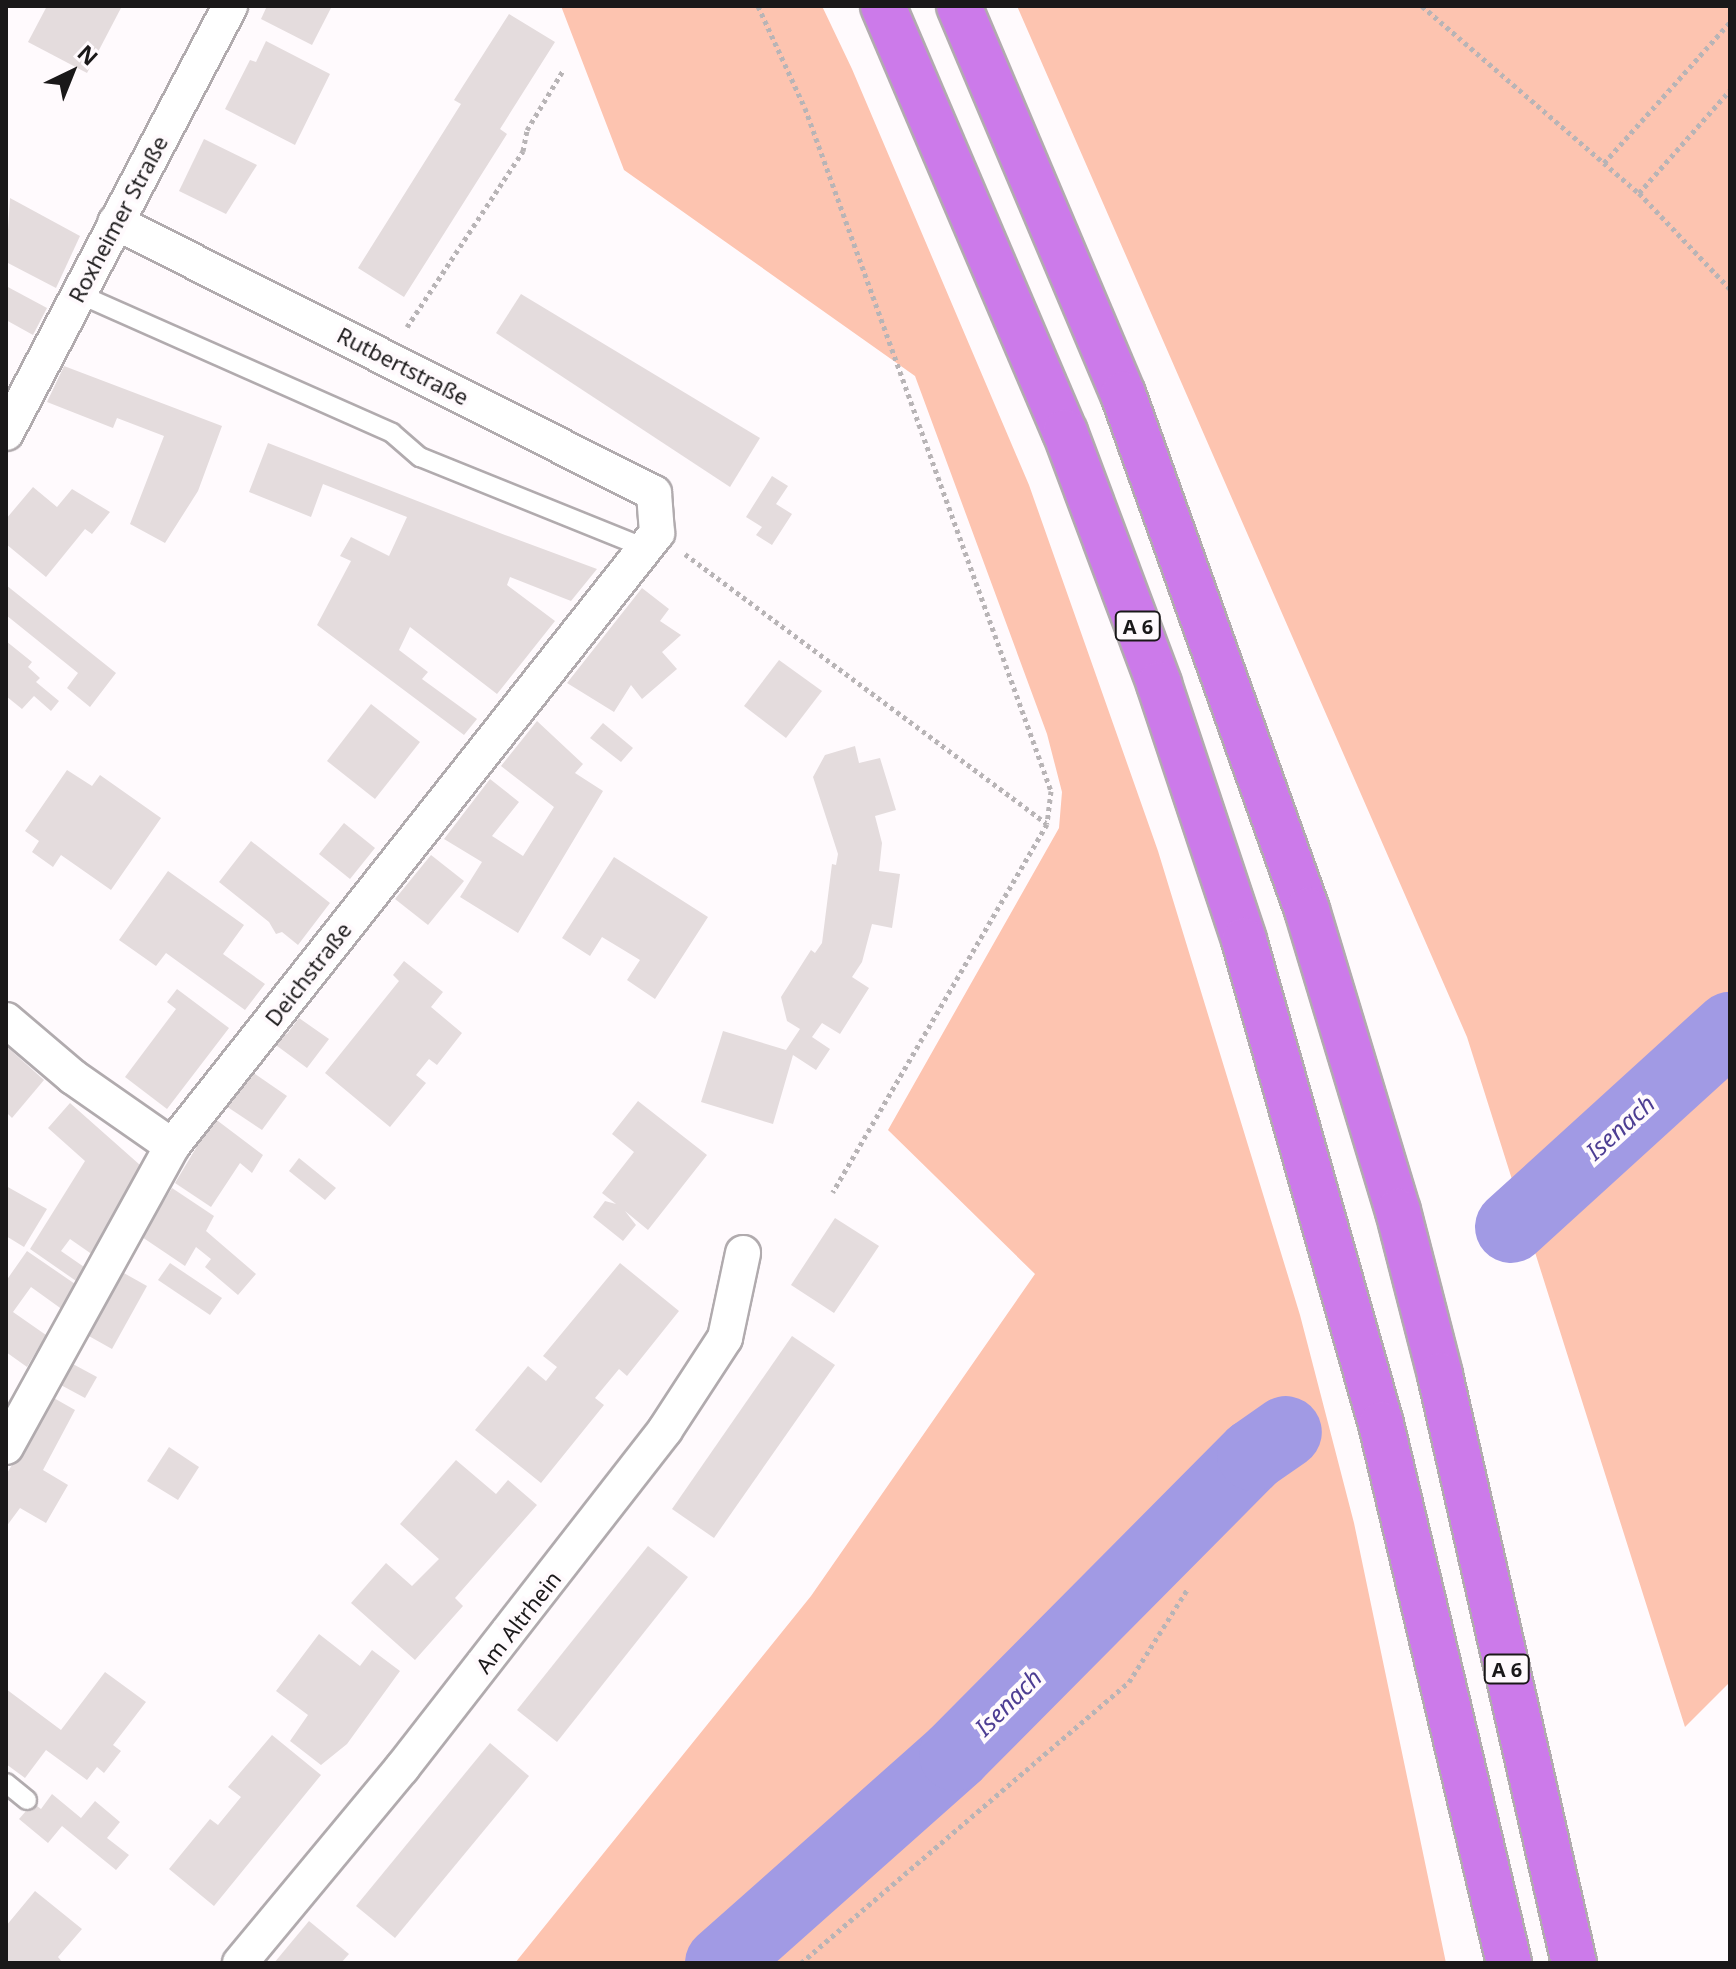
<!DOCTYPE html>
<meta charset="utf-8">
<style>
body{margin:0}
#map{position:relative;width:1736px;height:1969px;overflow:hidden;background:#fffafd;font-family:"Noto Sans",sans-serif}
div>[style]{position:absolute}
.green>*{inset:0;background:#fdc4b0}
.river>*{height:72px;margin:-36px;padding:0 36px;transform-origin:36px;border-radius:36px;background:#a19ae4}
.building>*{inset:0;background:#e4dcdd}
.path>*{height:5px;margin-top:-2.5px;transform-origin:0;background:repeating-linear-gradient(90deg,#b8b4b6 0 4px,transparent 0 8px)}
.roads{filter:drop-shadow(2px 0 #b1abae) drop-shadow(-2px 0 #b1abae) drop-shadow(0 2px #b1abae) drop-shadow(0 -2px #b1abae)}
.lane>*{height:18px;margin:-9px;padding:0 9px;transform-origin:9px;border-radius:9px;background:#fff}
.street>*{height:34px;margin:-17px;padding:0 17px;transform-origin:17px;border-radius:17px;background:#fff}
.highway>*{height:44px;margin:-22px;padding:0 22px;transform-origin:22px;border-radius:22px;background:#cc7aea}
span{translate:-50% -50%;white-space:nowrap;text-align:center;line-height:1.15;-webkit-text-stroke:8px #fffafd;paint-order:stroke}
.shield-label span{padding:2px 6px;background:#fffafd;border:2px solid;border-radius:6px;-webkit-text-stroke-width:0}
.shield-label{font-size:20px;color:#1a1819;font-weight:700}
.street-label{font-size:22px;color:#1a1819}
.water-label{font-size:24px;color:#4d3d93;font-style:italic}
.frame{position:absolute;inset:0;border:8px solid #1a1819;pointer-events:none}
.north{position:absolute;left:32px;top:32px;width:80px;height:80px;-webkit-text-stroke:6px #fffafd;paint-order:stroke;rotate:43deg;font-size:22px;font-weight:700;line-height:32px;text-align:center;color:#1a1819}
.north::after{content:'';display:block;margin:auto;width:28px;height:36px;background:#1a1819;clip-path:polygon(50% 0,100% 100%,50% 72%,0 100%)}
</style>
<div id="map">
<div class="green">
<i style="clip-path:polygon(561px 6px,822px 6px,852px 69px,1029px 485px,1158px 851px,1300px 1315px,1354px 1523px,1446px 1963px,515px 1963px,811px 1596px,1035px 1274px,888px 1130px,1059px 828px,1062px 792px,1047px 734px,915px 376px,624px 170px)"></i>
<i style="clip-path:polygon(1017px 6px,1730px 6px,1730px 1682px,1685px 1727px,1467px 1037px)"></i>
</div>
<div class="river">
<i style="left:1511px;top:1227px;width:296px;rotate:-42.3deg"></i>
<i style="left:721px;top:1963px;width:313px;rotate:-41.6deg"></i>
<i style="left:955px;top:1755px;width:423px;rotate:-45.2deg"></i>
<i style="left:1253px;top:1455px;width:40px;rotate:-34.9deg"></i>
</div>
<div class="building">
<i style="clip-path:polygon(47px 6px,122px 6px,87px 73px,28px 42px)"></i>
<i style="clip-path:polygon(267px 6px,332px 6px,312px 45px,261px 19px)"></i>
<i style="clip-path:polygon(509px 14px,555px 42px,500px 129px,507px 134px,404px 297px,358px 268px,461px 104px,454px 100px)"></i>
<i style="clip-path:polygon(266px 41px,330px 74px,295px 145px,225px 109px,250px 60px,256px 62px)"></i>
<i style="clip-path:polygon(204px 139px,257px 165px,226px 214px,179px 191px)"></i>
<i style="clip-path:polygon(10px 198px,80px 236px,56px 288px,6px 262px)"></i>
<i style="clip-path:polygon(6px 286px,47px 308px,33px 335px,6px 320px)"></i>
<i style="clip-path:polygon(521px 294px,760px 438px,730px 487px,496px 333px)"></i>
<i style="clip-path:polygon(64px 366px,222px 426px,198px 491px,165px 543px,130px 524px,164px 436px,117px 418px,113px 428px,47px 402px)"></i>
<i style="clip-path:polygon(268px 443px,505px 535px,597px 569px,571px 601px,510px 577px,507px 585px,555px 621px,497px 694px,410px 627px,399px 650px,428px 672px,422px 679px,477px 719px,464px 735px,317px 625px,351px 561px,340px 556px,351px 537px,389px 556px,407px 517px,323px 484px,311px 517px,249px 492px)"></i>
<i style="clip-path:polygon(772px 476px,788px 486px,776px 504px,792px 514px,772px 545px,756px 535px,762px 527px,746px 517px)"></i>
<i style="clip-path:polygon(33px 487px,57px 507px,72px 489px,110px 512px,92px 534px,85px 529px,46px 577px,6px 544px,6px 519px)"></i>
<i style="clip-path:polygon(6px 585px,116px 673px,90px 707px,67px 688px,78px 673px,6px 615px)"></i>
<i style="clip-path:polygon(642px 588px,669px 609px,660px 621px,681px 635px,662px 652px,677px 669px,642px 699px,631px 685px,614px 712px,567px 683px)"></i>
<i style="clip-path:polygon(6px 641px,32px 662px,28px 667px,40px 678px,36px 682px,59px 701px,51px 711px,34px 696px,22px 709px,6px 696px)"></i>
<i style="clip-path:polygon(779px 660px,822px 691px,786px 738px,744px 706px)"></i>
<i style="clip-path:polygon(371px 704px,420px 742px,375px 799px,327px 761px)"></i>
<i style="clip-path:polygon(537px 721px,583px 764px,575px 773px,603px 791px,518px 933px,460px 897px,482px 862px,444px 839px,490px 779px,519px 802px,492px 836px,523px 856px,554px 807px,501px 766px)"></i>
<i style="clip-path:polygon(603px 723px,633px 748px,621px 762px,590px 738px)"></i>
<i style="clip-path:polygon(855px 746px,859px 763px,880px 758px,896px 810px,875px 816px,882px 843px,879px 871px,900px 874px,892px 928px,872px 924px,862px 962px,852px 977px,869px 988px,840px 1034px,822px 1023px,812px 1037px,830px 1049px,816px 1070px,793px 1055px,773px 1124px,701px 1102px,723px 1031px,786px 1050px,800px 1029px,787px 1021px,781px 997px,811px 950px,815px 953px,822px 943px,832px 864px,836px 865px,838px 854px,813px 777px,825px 755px)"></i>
<i style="clip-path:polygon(67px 770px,92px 786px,100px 775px,161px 818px,111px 890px,61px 855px,53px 867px,32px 852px,39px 841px,25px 831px)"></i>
<i style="clip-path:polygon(344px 823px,375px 848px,350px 879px,319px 854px)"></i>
<i style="clip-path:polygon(251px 841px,330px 903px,298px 945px,282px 932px,276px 934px,269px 922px,219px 882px)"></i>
<i style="clip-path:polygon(431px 855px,464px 881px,428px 925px,395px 899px)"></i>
<i style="clip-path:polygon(614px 857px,708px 917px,655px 999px,627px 980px,640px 960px,602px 937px,590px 956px,562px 938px)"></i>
<i style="clip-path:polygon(168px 871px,244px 925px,223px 954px,265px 984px,245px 1010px,166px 953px,156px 966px,119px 940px)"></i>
<i style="clip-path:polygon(404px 961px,443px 992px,431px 1007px,462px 1033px,437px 1065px,429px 1059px,416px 1075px,426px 1083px,390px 1127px,325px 1073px,399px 981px,393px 975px)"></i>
<i style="clip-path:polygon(177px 989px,229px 1028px,167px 1109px,125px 1077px,176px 1009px,167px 1002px)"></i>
<i style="clip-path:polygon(299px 1018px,329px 1039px,307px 1068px,269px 1040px,279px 1028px,287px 1034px)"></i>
<i style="clip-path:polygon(6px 1046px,44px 1080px,12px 1118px,6px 1112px)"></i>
<i style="clip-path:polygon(248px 1069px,287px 1096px,262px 1130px,223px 1104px)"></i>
<i style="clip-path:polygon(638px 1101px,707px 1155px,648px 1230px,625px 1211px,636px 1225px,623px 1241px,593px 1217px,605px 1201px,616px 1204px,602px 1193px,634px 1152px,612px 1134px)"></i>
<i style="clip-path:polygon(70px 1103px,140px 1165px,93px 1255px,70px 1239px,61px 1251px,87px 1269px,79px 1283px,30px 1249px,85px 1161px,48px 1128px)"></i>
<i style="clip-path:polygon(214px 1118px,263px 1155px,252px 1173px,240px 1163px,211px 1207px,175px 1183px)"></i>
<i style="clip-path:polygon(299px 1158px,336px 1188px,325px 1200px,289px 1171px)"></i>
<i style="clip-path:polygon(6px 1186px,47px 1209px,24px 1247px,6px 1236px)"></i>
<i style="clip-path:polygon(172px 1188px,214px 1216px,206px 1231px,256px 1274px,238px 1295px,205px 1267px,211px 1259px,196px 1247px,185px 1266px,142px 1237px)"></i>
<i style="clip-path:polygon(835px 1218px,879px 1246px,834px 1313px,791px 1285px)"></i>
<i style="clip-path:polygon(27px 1251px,78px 1286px,63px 1310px,31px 1287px,13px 1312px,46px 1335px,27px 1367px,6px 1352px,6px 1281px)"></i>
<i style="clip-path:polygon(170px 1263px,222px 1298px,210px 1315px,158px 1280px)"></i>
<i style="clip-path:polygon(620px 1263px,679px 1311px,627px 1376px,619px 1369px,595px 1398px,604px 1405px,541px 1483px,475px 1430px,528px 1366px,546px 1381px,557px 1367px,543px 1356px)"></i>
<i style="clip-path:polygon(122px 1272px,147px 1286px,112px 1349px,87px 1335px)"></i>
<i style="clip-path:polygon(792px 1336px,835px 1365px,714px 1538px,672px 1509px)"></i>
<i style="clip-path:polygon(71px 1363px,97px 1377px,85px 1398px,59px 1384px)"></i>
<i style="clip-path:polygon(52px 1397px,75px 1410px,43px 1470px,68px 1485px,46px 1523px,20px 1508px,6px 1527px,6px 1475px)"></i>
<i style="clip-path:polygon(169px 1447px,199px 1467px,178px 1500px,147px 1481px)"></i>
<i style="clip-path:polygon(456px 1460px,496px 1494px,508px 1480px,537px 1505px,455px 1598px,463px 1606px,415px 1660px,351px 1603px,386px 1563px,412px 1586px,439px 1559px,400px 1524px)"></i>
<i style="clip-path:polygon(648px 1546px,688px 1577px,557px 1742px,517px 1710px)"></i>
<i style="clip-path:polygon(319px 1634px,360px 1666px,372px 1650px,400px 1671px,347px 1744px,321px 1765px,290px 1741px,308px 1715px,276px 1691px)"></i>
<i style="clip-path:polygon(105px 1672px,146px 1702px,113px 1745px,121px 1751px,104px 1773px,97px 1767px,87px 1780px,46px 1750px,25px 1778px,6px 1764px,6px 1689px,61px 1730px)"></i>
<i style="clip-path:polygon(272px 1735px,321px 1775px,214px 1906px,169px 1869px,210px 1819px,218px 1825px,241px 1797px,228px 1787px)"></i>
<i style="clip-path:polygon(490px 1743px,529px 1776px,395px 1938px,356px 1906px)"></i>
<i style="clip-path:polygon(52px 1794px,81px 1818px,95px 1801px,120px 1822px,107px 1838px,129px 1855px,116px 1870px,62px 1826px,48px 1843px,19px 1819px,33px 1803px,41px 1809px)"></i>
<i style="clip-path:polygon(35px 1891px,82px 1929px,58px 1957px,63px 1963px,6px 1963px,6px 1926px)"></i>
<i style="clip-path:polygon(309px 1921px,349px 1954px,341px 1963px,274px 1963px)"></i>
</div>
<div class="path">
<i style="left:758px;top:6px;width:112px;rotate:65.3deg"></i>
<i style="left:805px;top:108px;width:726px;rotate:70.19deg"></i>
<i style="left:1051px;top:791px;width:33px;rotate:97deg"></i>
<i style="left:1047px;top:824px;width:426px;rotate:120.2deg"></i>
<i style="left:1422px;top:6px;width:286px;rotate:40.8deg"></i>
<i style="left:1639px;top:193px;width:132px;rotate:46.5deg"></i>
<i style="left:1604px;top:163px;width:189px;rotate:-48.2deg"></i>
<i style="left:1639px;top:193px;width:137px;rotate:-48.5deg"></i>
<i style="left:407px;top:327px;width:211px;rotate:-56.6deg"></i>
<i style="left:523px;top:151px;width:21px;rotate:-79deg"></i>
<i style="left:527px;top:130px;width:71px;rotate:-58.8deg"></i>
<i style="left:685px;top:554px;width:450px;rotate:36.7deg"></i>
<i style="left:801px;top:1963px;width:432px;rotate:-40.6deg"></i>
<i style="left:1129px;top:1682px;width:109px;rotate:-57.8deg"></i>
</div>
<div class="roads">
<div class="lane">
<i style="left:79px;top:294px;width:342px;rotate:23.9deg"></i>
<i style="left:392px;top:433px;width:37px;rotate:41deg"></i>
<i style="left:420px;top:457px;width:243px;rotate:22deg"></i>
<i style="left:6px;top:1783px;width:27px;rotate:39deg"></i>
</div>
<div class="street">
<i style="left:6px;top:433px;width:482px;rotate:-62.3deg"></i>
<i style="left:6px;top:1020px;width:88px;rotate:40.4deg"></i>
<i style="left:73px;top:1077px;width:121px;rotate:34.9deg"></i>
<i style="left:6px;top:1447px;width:344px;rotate:-61.1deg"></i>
<i style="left:172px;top:1146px;width:782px;rotate:-51.65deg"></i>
<i style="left:657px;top:533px;width:40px;rotate:-94.3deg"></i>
<i style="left:654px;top:493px;width:603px;rotate:-153.31deg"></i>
<i style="left:240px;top:1963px;width:254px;rotate:-50.3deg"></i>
<i style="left:402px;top:1768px;width:428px;rotate:-52.1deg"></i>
<i style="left:665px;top:1430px;width:110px;rotate:-56.9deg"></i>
<i style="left:725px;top:1338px;width:87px;rotate:-78deg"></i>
</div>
<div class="highway">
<i style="left:883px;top:6px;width:463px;rotate:66.9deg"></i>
<i style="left:1065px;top:432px;width:269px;rotate:69.5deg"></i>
<i style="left:1159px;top:684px;width:270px;rotate:71.6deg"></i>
<i style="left:1244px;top:940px;width:503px;rotate:74.2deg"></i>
<i style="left:1381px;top:1424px;width:554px;rotate:76.64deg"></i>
<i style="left:959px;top:6px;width:421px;rotate:67.1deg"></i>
<i style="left:1123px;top:394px;width:548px;rotate:70.37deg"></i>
<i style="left:1307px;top:910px;width:314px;rotate:73.2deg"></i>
<i style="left:1398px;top:1211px;width:169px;rotate:75.6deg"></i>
<i style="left:1440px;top:1375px;width:603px;rotate:77.16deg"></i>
</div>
</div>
<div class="shield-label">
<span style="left:1138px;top:626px">A 6</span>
<span style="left:1507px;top:1669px">A 6</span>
</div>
<div class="street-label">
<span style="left:118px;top:219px;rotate:-62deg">Roxheimer Straße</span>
<span style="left:403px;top:366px;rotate:27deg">Rutbertstraße</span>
<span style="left:308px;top:974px;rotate:-52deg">Deichstraße</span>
<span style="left:518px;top:1622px;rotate:-52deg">Am Altrhein</span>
</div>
<div class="water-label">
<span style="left:1620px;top:1127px;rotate:-42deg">Isenach</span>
<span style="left:1008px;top:1702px;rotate:-45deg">Isenach</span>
</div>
<div class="frame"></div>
<div class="north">N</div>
</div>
